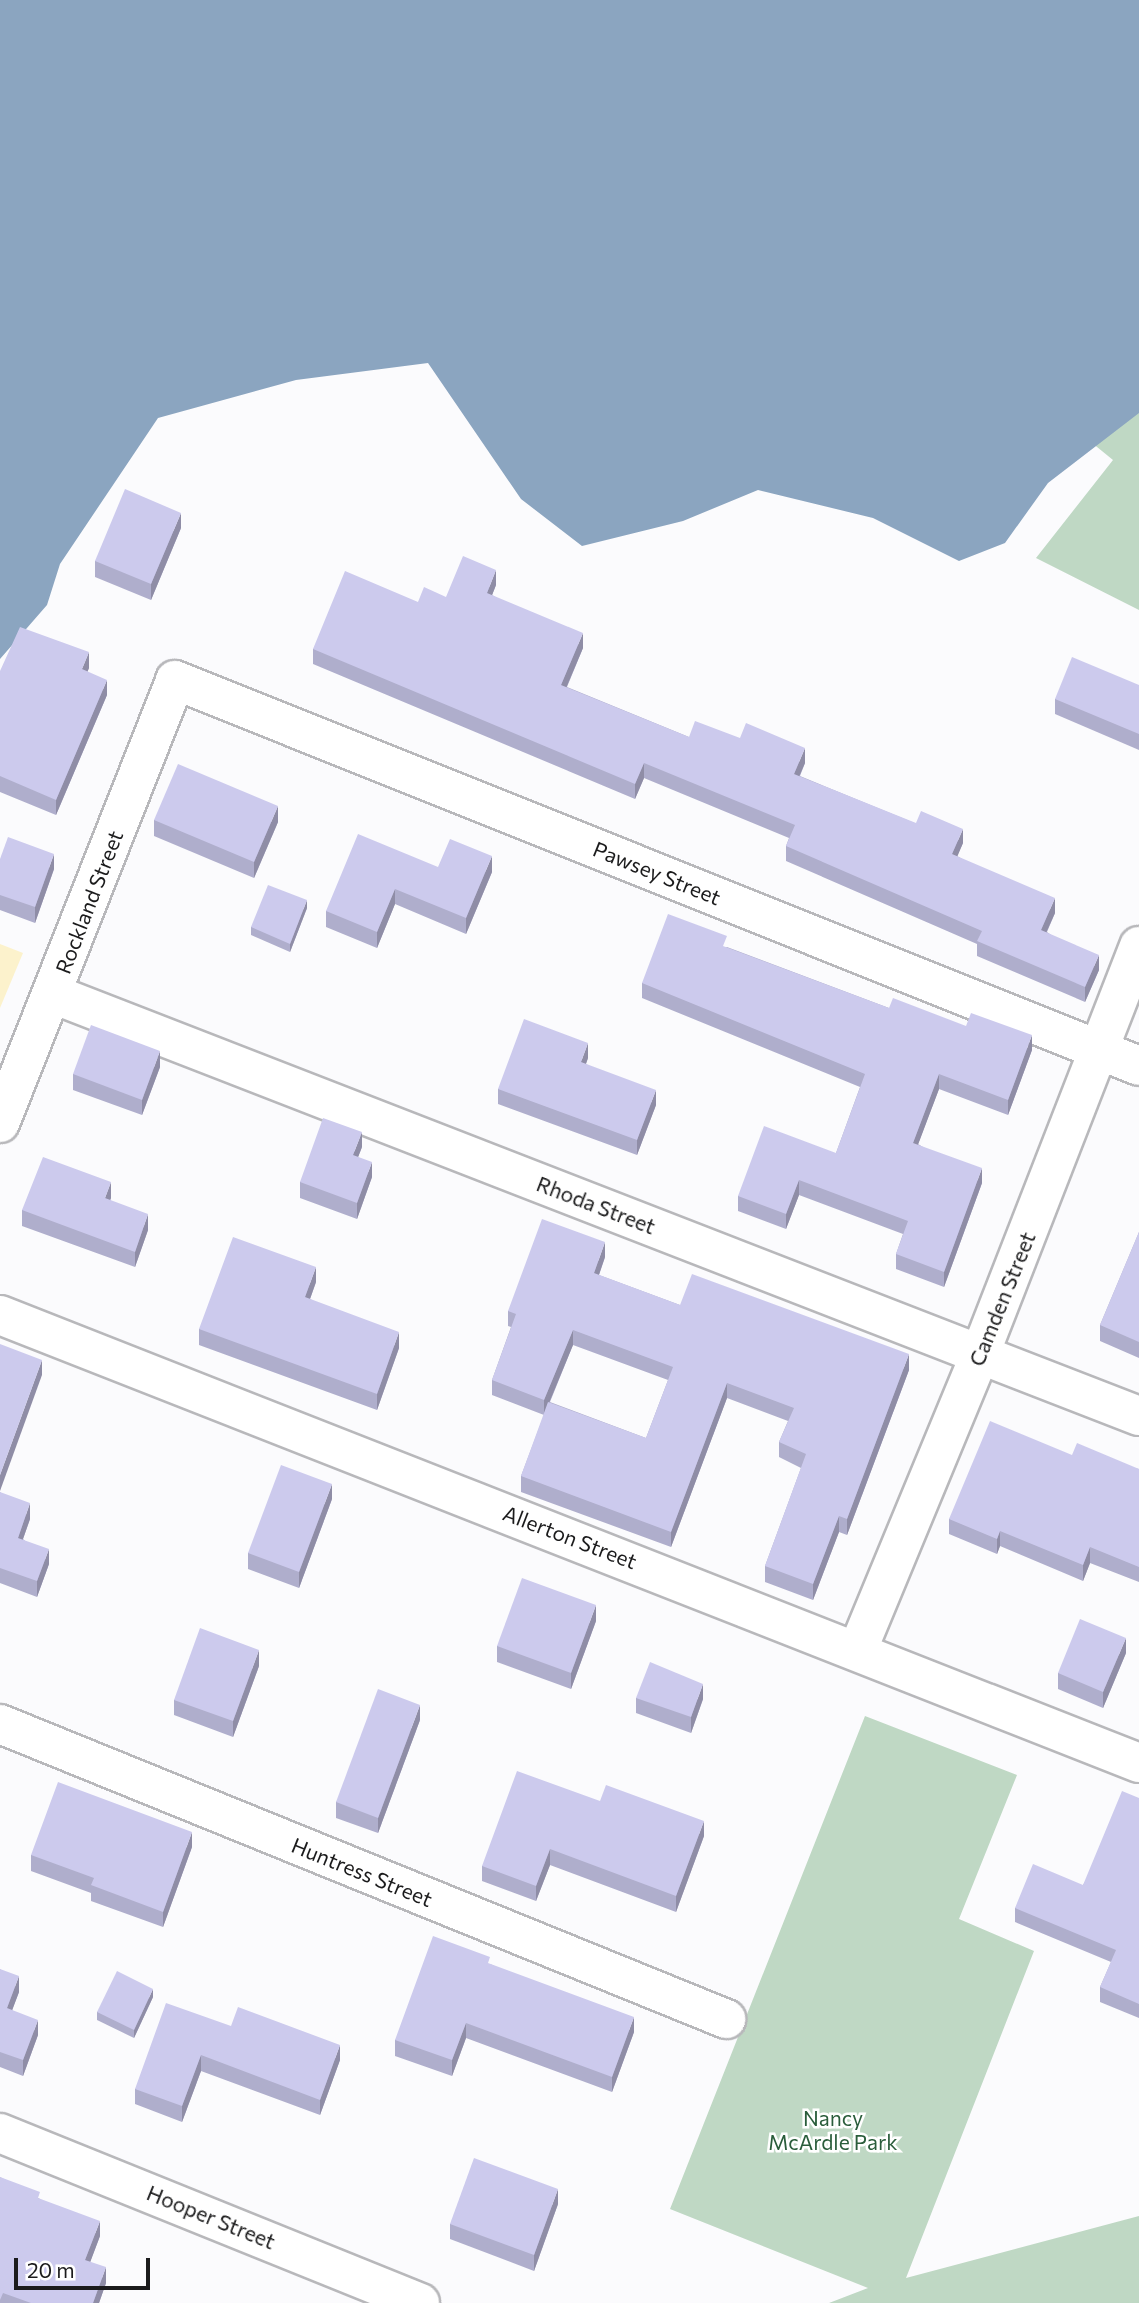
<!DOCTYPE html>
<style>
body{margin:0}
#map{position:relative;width:1139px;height:2303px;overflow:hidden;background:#fbfbfd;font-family:Commissioner,sans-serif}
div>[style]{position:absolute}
.green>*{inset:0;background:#bfd8c4}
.sand>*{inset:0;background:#fcf2cc}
.water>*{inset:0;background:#8ba5c0}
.roads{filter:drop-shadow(2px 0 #b8b8bb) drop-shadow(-2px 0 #b8b8bb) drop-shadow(0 2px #b8b8bb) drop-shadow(0 -2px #b8b8bb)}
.minor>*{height:38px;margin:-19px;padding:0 19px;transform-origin:19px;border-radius:19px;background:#fff}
.wall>*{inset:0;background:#afaecc}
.shaded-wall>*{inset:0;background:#8f8da6}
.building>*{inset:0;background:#cccaed}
span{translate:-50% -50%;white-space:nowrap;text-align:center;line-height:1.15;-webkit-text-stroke:5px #fff;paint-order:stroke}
.street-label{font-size:21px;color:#1b1b1c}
.park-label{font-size:21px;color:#2a5d3b}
.scale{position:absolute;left:14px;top:2258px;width:136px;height:32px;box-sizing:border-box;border:4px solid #1b1b1c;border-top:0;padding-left:9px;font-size:21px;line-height:24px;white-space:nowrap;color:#1b1b1c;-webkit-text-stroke:5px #fff;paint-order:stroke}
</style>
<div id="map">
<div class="green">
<i style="clip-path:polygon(1139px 271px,1139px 610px,1036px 558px,1113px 460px,1010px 376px)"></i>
<i style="clip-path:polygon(865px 1716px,1017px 1775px,959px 1919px,1034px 1951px,906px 2278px,1139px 2216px,1139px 2303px,829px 2303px,868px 2288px,670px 2209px)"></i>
</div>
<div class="sand">
<i style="clip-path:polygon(0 944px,23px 953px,0 1008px)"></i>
</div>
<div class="water">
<i style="clip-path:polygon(0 0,1139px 0,1139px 413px,1048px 483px,1005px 543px,959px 561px,873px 518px,758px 490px,683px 521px,582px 546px,521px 499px,428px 363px,296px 380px,158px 418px,60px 564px,47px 605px,0 659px)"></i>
</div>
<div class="roads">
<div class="minor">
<i style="left:53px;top:994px;width:1165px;rotate:21.24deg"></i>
<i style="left:0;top:1123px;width:476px;rotate:-68.4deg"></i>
<i style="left:175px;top:680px;width:1038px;rotate:21.82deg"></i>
<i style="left:0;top:1315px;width:1224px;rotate:21.47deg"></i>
<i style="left:858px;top:1649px;width:319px;rotate:-67.5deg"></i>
<i style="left:980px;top:1354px;width:438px;rotate:-68.7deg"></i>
<i style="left:0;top:1724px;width:784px;rotate:22.11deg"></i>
<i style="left:0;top:2133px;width:453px;rotate:22deg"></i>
</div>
</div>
<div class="wall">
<i style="clip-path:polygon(181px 528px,151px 600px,95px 577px,95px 561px)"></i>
<i style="clip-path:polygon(496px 585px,492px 595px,583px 648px,567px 687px,689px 737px,805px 763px,800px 776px,963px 843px,957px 856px,1055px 913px,1047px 932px,1099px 970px,1085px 1002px,977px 956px,977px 944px,786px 861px,786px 846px,789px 838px,644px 778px,635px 799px,313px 664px,313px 649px,418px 602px,446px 597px)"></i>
<i style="clip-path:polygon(89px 668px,87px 672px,107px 695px,56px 815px,0 792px,0 671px)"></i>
<i style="clip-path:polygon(1139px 685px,1139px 750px,1055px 714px,1055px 699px)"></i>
<i style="clip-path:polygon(154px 820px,278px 822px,254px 878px,154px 836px)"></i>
<i style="clip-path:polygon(0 859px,54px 869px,35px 923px,0 910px)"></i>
<i style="clip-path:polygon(438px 867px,492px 872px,466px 934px,395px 904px,377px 948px,326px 927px,326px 911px)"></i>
<i style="clip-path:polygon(307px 908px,290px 952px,251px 935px,251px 927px)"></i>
<i style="clip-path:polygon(727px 947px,889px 1008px,1032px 1050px,1008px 1115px,939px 1089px,918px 1144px,982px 1183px,944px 1287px,896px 1269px,896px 1254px,903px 1234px,799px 1195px,786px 1229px,738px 1211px,738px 1196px,836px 1153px,860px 1087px,642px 998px,642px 983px)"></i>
<i style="clip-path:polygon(588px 1058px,586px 1064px,656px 1105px,637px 1155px,498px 1104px,498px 1089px)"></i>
<i style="clip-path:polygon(160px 1067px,142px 1115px,73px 1090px,73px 1074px)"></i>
<i style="clip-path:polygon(362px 1147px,358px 1157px,372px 1177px,357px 1219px,300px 1198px,300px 1182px)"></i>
<i style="clip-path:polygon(111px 1198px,110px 1200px,148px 1230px,135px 1267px,22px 1226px,22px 1210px)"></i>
<i style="clip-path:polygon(1139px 1232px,1139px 1358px,1100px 1341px,1100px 1325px)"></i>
<i style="clip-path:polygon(evenodd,605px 1257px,599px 1275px,680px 1305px,909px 1370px,847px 1535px,839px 1532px,813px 1600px,765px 1582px,765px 1566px,801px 1468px,779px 1457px,779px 1442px,788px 1421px,727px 1398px,671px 1547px,521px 1492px,521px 1476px,544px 1415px,492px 1395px,492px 1380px,511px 1327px,508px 1326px,508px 1311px,605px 1257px,573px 1345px,668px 1380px,646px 1438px,550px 1402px,573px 1345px)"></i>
<i style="clip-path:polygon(316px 1282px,310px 1299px,399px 1348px,377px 1410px,199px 1345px,199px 1329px)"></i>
<i style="clip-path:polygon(1072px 1455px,1139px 1469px,1139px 1582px,1090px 1563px,1083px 1581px,1000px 1546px,997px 1554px,949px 1534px,949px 1519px)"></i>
<i style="clip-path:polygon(0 1492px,30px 1519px,23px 1539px,49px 1564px,37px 1597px,0 1583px)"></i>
<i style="clip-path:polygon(332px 1499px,299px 1588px,248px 1569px,248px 1553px)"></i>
<i style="clip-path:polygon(596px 1621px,571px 1689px,497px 1662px,497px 1646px)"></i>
<i style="clip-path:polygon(1126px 1653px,1103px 1708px,1058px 1689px,1058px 1673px)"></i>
<i style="clip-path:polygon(259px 1666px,233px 1737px,174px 1715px,174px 1700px)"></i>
<i style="clip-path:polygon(636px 1698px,703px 1699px,691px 1733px,636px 1713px)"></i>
<i style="clip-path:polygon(420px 1720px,378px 1833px,336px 1818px,336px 1802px)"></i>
<i style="clip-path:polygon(1139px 1798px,1139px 2018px,1100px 2002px,1100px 1987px,1111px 1962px,1015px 1922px,1015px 1908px,1083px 1885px)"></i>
<i style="clip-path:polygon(600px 1801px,704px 1836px,676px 1912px,550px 1865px,536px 1901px,482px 1881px,482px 1866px)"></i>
<i style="clip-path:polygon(192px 1847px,163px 1927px,91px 1901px,91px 1893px,31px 1871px,31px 1855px)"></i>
<i style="clip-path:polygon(490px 1964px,634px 2032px,612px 2092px,466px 2038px,452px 2076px,395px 2056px,395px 2040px)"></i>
<i style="clip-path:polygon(0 1969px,19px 1992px,12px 2010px,38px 2035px,23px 2076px,0 2067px)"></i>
<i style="clip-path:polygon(153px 1997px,134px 2038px,97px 2020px,97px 2012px)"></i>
<i style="clip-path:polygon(231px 2026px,340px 2060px,320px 2115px,201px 2071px,182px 2122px,135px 2104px,135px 2089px)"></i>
<i style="clip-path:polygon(0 2177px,40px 2199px,100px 2236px,90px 2262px,106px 2283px,99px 2303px,0 2303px)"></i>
<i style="clip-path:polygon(558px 2204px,534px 2271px,450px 2239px,450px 2224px)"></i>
</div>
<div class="shaded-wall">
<i style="clip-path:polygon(181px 513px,181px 528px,151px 600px,151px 584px)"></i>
<i style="clip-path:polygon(496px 570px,496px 585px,487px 608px,487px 593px)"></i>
<i style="clip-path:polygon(583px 633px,583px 648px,561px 700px,561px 685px)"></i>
<i style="clip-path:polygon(89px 652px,89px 668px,82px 685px,82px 669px)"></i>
<i style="clip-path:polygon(107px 680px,107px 695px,56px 815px,56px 800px)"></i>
<i style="clip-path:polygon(805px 748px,805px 763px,794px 788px,794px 774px)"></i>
<i style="clip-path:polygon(644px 763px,644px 778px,635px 799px,635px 784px)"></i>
<i style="clip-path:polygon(278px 806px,278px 822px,254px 878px,254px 862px)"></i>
<i style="clip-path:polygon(963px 829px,963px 843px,952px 869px,952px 854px)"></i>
<i style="clip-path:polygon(54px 854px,54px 869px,35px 923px,35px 907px)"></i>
<i style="clip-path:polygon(492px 856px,492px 872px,466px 934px,466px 918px)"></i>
<i style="clip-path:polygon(395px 889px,395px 904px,377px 948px,377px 932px)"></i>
<i style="clip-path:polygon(1055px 898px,1055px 913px,1041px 944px,1041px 930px)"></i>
<i style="clip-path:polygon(307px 900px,307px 908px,290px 952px,290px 944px)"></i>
<i style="clip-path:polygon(1099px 955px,1099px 970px,1085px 1002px,1085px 987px)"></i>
<i style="clip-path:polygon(1032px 1035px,1032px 1050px,1008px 1115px,1008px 1100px)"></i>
<i style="clip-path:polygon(588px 1043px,588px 1058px,581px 1077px,581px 1062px)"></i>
<i style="clip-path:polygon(160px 1051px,160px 1067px,142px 1115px,142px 1100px)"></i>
<i style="clip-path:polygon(939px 1074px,939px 1089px,913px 1158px,913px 1143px)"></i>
<i style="clip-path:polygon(656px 1090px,656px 1105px,637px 1155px,637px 1140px)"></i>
<i style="clip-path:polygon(362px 1132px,362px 1147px,353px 1170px,353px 1155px)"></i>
<i style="clip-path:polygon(372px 1162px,372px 1177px,357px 1219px,357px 1203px)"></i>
<i style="clip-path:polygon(982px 1168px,982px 1183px,944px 1287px,944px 1272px)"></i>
<i style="clip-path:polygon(799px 1180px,799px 1195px,786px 1229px,786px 1214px)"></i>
<i style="clip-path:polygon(111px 1182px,111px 1198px,105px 1213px,105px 1198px)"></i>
<i style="clip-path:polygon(148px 1214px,148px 1230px,135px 1267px,135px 1252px)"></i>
<i style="clip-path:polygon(605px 1242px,605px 1257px,594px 1289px,594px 1273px)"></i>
<i style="clip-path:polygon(316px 1267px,316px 1282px,305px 1313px,305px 1297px)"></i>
<i style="clip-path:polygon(573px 1330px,573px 1345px,544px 1415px,544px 1400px)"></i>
<i style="clip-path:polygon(399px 1332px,399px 1348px,377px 1410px,377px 1394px)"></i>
<i style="clip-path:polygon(909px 1354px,909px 1370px,847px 1535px,847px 1519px)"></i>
<i style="clip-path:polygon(42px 1360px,42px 1375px,0 1491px,0 1475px)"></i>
<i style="clip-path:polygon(727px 1383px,727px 1398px,671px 1547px,671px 1532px)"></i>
<i style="clip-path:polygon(332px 1484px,332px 1499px,299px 1588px,299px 1572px)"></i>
<i style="clip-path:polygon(30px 1503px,30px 1519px,18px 1553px,18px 1538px)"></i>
<i style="clip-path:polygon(839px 1516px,839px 1532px,813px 1600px,813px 1584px)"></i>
<i style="clip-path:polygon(1000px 1531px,1000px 1546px,997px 1554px,997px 1539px)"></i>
<i style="clip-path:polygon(1090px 1547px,1090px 1563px,1083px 1581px,1083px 1565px)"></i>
<i style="clip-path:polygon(49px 1549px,49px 1564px,37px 1597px,37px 1581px)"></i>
<i style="clip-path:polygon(596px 1605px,596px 1621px,571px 1689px,571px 1673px)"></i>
<i style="clip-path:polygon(1126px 1638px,1126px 1653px,1103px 1708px,1103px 1692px)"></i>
<i style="clip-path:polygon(259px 1650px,259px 1666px,233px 1737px,233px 1721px)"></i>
<i style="clip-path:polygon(703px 1684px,703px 1699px,691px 1733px,691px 1717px)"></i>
<i style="clip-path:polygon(420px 1705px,420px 1720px,378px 1833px,378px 1818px)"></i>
<i style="clip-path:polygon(704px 1821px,704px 1836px,676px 1912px,676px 1896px)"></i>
<i style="clip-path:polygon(192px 1832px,192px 1847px,163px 1927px,163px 1912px)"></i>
<i style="clip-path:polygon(550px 1849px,550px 1865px,536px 1901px,536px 1886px)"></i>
<i style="clip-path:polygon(19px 1976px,19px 1992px,7px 2024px,7px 2008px)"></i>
<i style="clip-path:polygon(153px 1989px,153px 1997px,134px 2038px,134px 2030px)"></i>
<i style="clip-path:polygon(634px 2017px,634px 2032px,612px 2092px,612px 2077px)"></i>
<i style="clip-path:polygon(38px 2020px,38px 2035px,23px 2076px,23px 2060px)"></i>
<i style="clip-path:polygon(466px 2023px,466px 2038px,452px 2076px,452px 2060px)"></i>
<i style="clip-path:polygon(340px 2045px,340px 2060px,320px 2115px,320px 2100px)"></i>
<i style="clip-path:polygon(201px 2055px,201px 2071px,182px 2122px,182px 2106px)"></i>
<i style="clip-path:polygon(558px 2189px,558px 2204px,534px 2271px,534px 2255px)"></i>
<i style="clip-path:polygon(100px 2221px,100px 2236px,85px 2276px,85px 2260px)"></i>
<i style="clip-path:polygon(106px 2267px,106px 2283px,99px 2303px,93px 2303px)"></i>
</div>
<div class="building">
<i style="clip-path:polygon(125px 489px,181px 513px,151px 584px,95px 561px)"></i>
<i style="clip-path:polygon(463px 556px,496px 570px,487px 593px,583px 633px,561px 685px,689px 737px,695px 721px,740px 738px,746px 723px,805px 748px,794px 774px,916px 823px,921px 811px,963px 829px,952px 854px,1055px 898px,1041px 930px,1099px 955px,1085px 987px,977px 941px,982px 931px,786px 846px,795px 825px,644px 763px,635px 784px,313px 649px,345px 571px,418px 602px,424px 587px,446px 597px)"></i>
<i style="clip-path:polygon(20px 627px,89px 652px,82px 669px,107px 680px,56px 800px,0 776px,0 671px)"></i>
<i style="clip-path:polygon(1072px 657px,1139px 685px,1139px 734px,1055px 699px)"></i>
<i style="clip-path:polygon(178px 764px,278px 806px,254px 862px,154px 820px)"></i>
<i style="clip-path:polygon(358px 834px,438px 867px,450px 839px,492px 856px,466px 918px,395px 889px,377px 932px,326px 911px)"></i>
<i style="clip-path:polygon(8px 837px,54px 854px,35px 907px,0 895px,0 859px)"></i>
<i style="clip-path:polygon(268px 885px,307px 900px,290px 944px,251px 927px)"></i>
<i style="clip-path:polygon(668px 914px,727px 936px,723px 946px,889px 1008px,893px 998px,966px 1026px,971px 1013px,1032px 1035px,1008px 1100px,939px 1074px,913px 1143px,982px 1168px,944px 1272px,896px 1254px,908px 1221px,799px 1180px,786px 1214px,738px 1196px,764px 1126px,836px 1153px,865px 1074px,642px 983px)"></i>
<i style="clip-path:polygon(524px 1019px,588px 1043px,581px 1062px,656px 1090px,637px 1140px,498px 1089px)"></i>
<i style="clip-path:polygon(91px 1025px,160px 1051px,142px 1100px,73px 1074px)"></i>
<i style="clip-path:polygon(323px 1118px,362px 1132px,353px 1155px,372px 1162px,357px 1203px,300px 1182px)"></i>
<i style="clip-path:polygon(43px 1157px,111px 1182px,105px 1198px,148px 1214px,135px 1252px,22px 1210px)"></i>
<i style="clip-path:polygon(542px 1219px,605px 1242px,594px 1273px,680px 1305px,692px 1274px,909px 1354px,847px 1519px,839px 1516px,813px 1584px,765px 1566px,806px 1454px,779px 1442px,794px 1408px,727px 1383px,671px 1532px,521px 1476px,548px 1402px,646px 1438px,673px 1367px,573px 1330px,544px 1400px,492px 1380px,516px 1314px,508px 1311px)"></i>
<i style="clip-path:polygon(1139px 1232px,1139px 1342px,1100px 1325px)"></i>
<i style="clip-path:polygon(233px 1237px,316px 1267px,305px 1297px,399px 1332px,377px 1394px,199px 1329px)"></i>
<i style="clip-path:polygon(0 1344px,42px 1360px,0 1475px)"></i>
<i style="clip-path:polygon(990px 1421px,1072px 1455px,1077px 1443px,1139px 1469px,1139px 1567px,1090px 1547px,1083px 1565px,1000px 1531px,997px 1539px,949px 1519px)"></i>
<i style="clip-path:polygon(281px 1465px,332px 1484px,299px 1572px,248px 1553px)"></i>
<i style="clip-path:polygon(0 1492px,30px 1503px,18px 1538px,49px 1549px,37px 1581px,0 1568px)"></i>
<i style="clip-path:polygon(522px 1578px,596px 1605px,571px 1673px,497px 1646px)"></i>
<i style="clip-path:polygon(1080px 1619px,1126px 1638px,1103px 1692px,1058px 1673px)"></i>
<i style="clip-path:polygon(200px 1628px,259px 1650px,233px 1721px,174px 1700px)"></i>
<i style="clip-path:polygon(650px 1662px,703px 1684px,691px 1717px,636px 1698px)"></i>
<i style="clip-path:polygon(378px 1689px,420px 1705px,378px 1818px,336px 1802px)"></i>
<i style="clip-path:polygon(517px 1771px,600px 1801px,606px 1785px,704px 1821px,676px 1896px,550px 1849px,536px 1886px,482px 1866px)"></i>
<i style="clip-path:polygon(58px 1782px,192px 1832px,163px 1912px,91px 1885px,94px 1878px,31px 1855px)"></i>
<i style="clip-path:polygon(1122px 1791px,1139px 1798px,1139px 2004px,1100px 1987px,1116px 1950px,1015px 1908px,1033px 1864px,1083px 1885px)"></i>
<i style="clip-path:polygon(433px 1936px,490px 1957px,488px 1963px,634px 2017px,612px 2077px,466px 2023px,452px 2060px,395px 2040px)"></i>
<i style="clip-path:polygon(0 1969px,19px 1976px,7px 2008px,38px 2020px,23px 2060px,0 2052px)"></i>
<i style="clip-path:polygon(117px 1971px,153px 1989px,134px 2030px,97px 2012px)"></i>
<i style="clip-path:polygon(166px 2003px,231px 2026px,238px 2007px,340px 2045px,320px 2100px,201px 2055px,182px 2106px,135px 2089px)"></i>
<i style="clip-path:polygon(474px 2158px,558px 2189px,534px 2255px,450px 2224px)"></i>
<i style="clip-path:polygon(0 2177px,40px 2192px,38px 2198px,100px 2221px,85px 2260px,106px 2267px,93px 2303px,31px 2303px,3px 2293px,0 2300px)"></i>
</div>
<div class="street-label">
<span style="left:657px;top:873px;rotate:22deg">Pawsey Street</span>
<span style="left:89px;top:902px;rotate:-69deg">Rockland Street</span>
<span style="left:596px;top:1205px;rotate:21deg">Rhoda Street</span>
<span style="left:1002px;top:1299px;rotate:-68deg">Camden Street</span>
<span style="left:570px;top:1537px;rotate:21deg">Allerton Street</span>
<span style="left:362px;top:1872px;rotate:22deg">Huntress Street</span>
<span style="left:211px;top:2217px;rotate:22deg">Hooper Street</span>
</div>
<div class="park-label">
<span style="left:833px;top:2130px">Nancy<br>McArdle Park</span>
</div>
<div class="scale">20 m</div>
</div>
